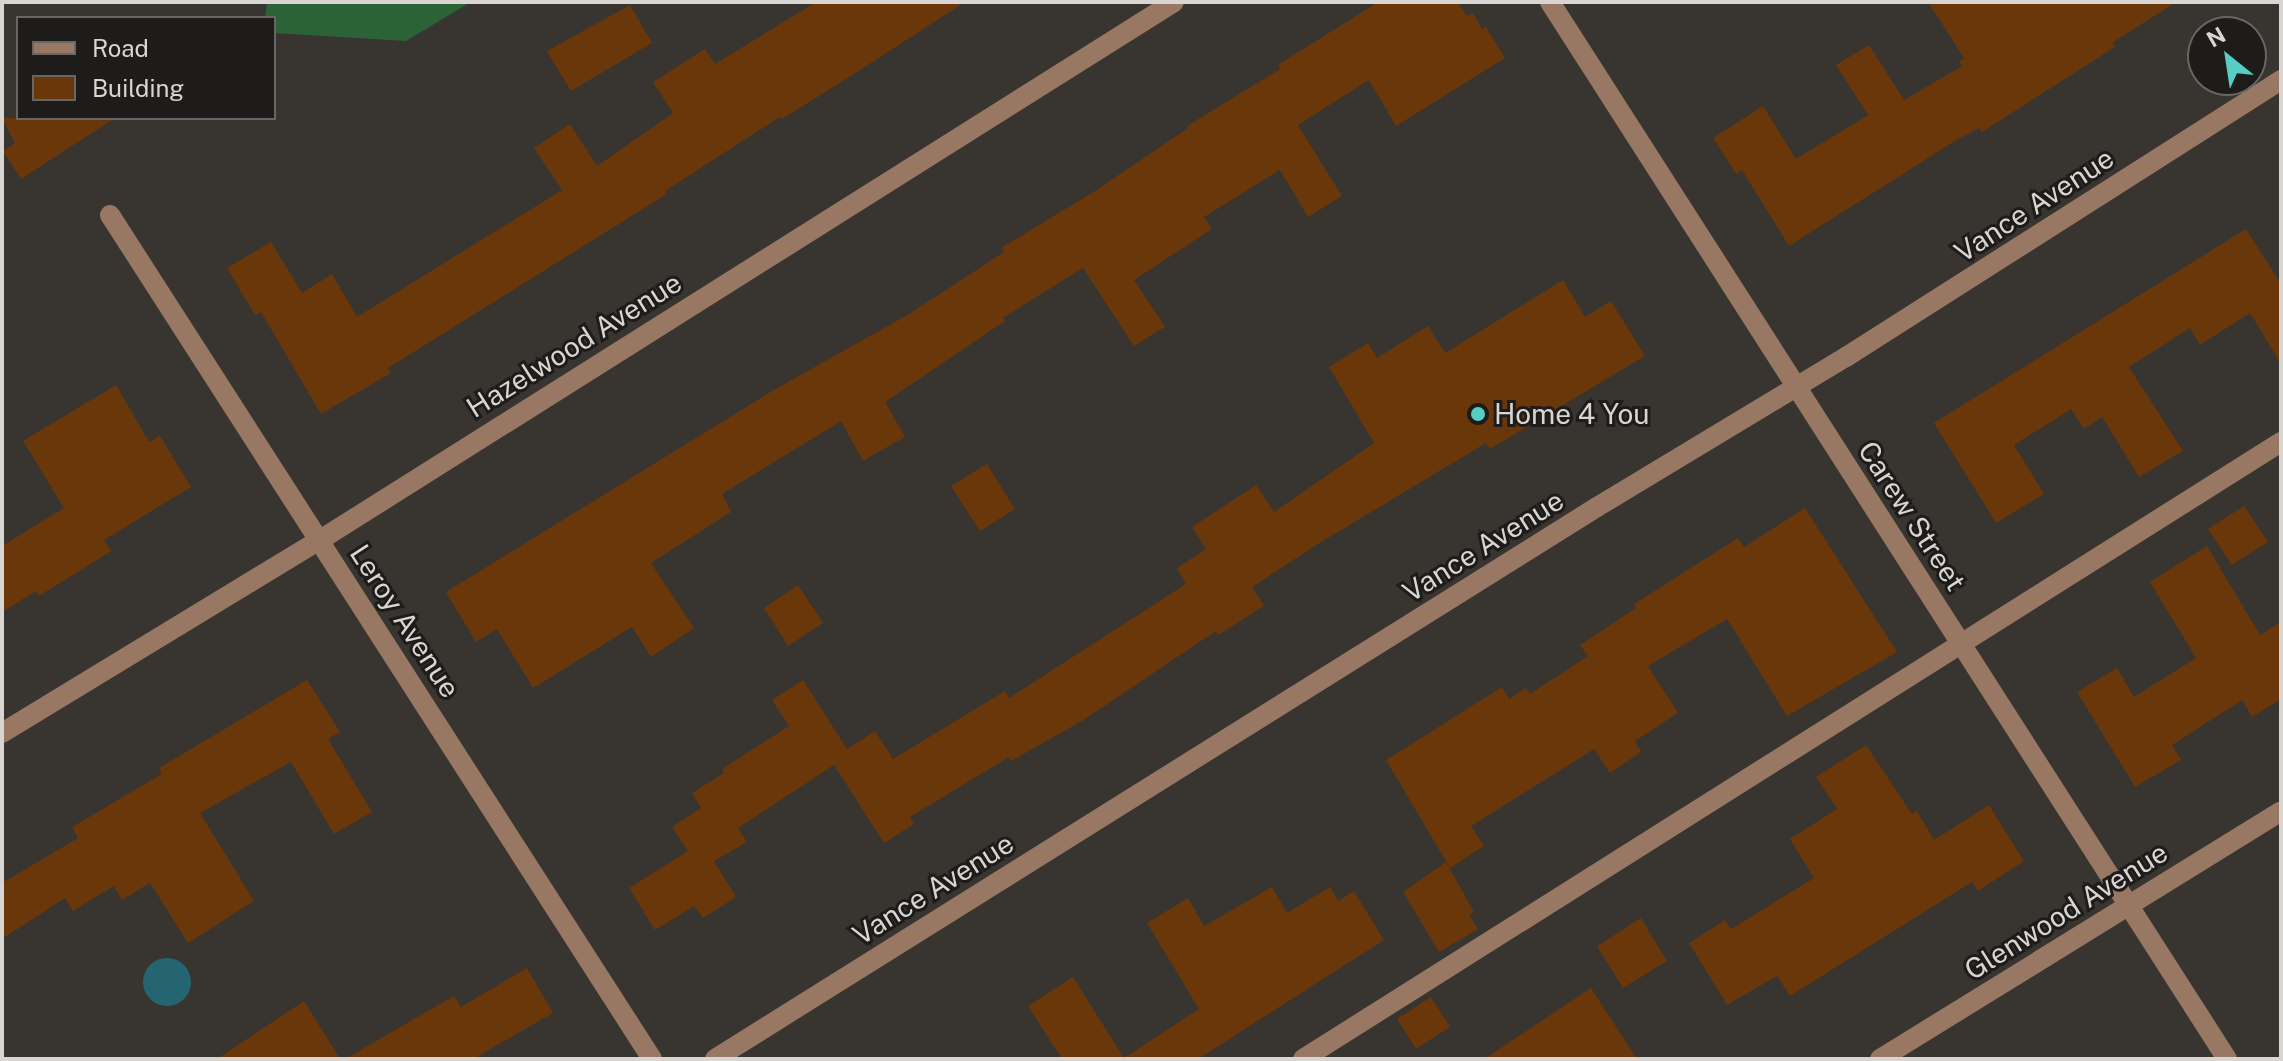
<!DOCTYPE html>
<style>
body{margin:0}
#map{position:relative;width:2283px;height:1061px;overflow:hidden;background:#383430;font-family:"Public Sans",sans-serif}
div>[style]{position:absolute}
.green>*{inset:0;background:#2b6336}
.water>*{inset:0;background:#246571}
.round{border-radius:50%}
.building>*{inset:0;background:#693709}
.minor>*{height:20px;margin:-10px;padding:0 10px;transform-origin:10px;border-radius:10px;background:#987863}
.dots>*{width:22px;height:22px;translate:-50% -50%;box-sizing:border-box;border:4px solid #1e1c1a;border-radius:50%}
span{translate:-50% -50%;white-space:nowrap;text-align:center;line-height:1.15;-webkit-text-stroke:6px #1e1c1a;paint-order:stroke}
.street-label{font-size:28px;color:#d8d5d2}
.poi-label{font-size:28px;color:#d8d5d2}
.left{translate:0 -50%;text-align:left}
.frame{position:absolute;inset:0;border:4px solid #d8d5d2;pointer-events:none}
.legend{position:absolute;left:16px;top:16px;width:260px;height:104px;box-sizing:border-box;background:#1e1c1a;border:2px solid #686664;margin:0;padding:10px 14px;list-style:none;font-size:24px;color:#d8d5d2}
.legend li{display:flex;align-items:center;gap:16px;height:40px}
.legend b{width:40px;border:2px solid #686664}
.north{position:absolute;left:2187px;top:16px;width:80px;height:80px;box-sizing:border-box;background:#1e1c1a;border:2px solid #686664;border-radius:50%;rotate:330deg;font-size:22px;font-weight:700;line-height:32px;text-align:center;color:#d8d5d2}
.north::after{content:'';display:block;margin:auto;width:28px;height:36px;background:#56cec4;clip-path:polygon(50% 0,100% 100%,50% 72%,0 100%)}
</style>
<div id="map">
<div class="green">
<i style="clip-path:polygon(267px 2px,471px 2px,406px 41px,274px 33px,274px 18px,265px 18px)"></i>
</div>
<div class="water">
<i class="round" style="left:143px;top:958px;width:48px;height:48px"></i>
</div>
<div class="building">
<i style="clip-path:polygon(816px 2px,965px 2px,851px 76px,782px 119px,780px 117px,665px 191px,667px 194px,388px 368px,391px 373px,321px 414px,261px 312px,255px 315px,227px 268px,271px 242px,302px 293px,332px 274px,357px 317px,562px 190px,534px 148px,570px 124px,597px 166px,673px 113px,653px 82px,705px 49px,715px 64px)"></i>
<i style="clip-path:polygon(1378px 2px,1458px 2px,1467px 16px,1473px 13px,1482px 29px,1486px 27px,1505px 58px,1396px 126px,1369px 80px,1298px 125px,1342px 196px,1308px 217px,1280px 170px,1204px 217px,1212px 229px,1134px 280px,1165px 327px,1134px 346px,1083px 268px,1003px 318px,1005px 321px,885px 402px,905px 437px,863px 461px,841px 421px,722px 494px,731px 512px,651px 563px,694px 628px,651px 657px,632px 627px,533px 688px,497px 629px,476px 642px,446px 592px,772px 391px,909px 314px,1004px 252px,1001px 248px,1095px 191px,1188px 128px,1187px 126px,1280px 69px,1278px 65px)"></i>
<i style="clip-path:polygon(1928px 2px,2176px 2px,2112px 43px,2115px 47px,1982px 132px,1979px 128px,1955px 141px,1789px 246px,1742px 170px,1736px 174px,1713px 138px,1763px 106px,1796px 159px,1868px 115px,1836px 65px,1869px 45px,1904px 100px,1962px 66px,1959px 61px,1964px 58px)"></i>
<i style="clip-path:polygon(630px 5px,652px 43px,571px 91px,547px 51px)"></i>
<i style="clip-path:polygon(2px 118px,115px 118px,21px 179px,3px 151px,15px 143px)"></i>
<i style="clip-path:polygon(2246px 229px,2281px 284px,2281px 364px,2250px 313px,2200px 345px,2190px 328px,2129px 367px,2183px 451px,2139px 477px,2102px 417px,2084px 429px,2071px 409px,2014px 445px,2044px 494px,1996px 523px,1934px 423px)"></i>
<i style="clip-path:polygon(1563px 280px,1585px 317px,1611px 301px,1645px 356px,1490px 449px,1486px 443px,1318px 544px,1252px 587px,1264px 606px,1218px 635px,1216px 631px,1082px 721px,1011px 761px,1009px 757px,910px 817px,914px 824px,884px 843px,834px 765px,738px 828px,747px 842px,714px 861px,736px 897px,703px 918px,694px 906px,655px 930px,629px 888px,688px 851px,672px 827px,701px 808px,692px 793px,724px 773px,722px 769px,789px 726px,772px 700px,803px 680px,847px 749px,875px 731px,893px 759px,1005px 691px,1009px 698px,1186px 584px,1177px 568px,1206px 549px,1192px 527px,1256px 485px,1274px 512px,1374px 443px,1329px 367px,1368px 343px,1377px 358px,1428px 326px,1445px 353px)"></i>
<i style="clip-path:polygon(116px 385px,149px 442px,160px 436px,191px 487px,104px 540px,111px 551px,39px 596px,36px 591px,2px 612px,2px 546px,64px 508px,23px 441px)"></i>
<i style="clip-path:polygon(987px 464px,1015px 509px,980px 531px,951px 486px)"></i>
<i style="clip-path:polygon(2244px 506px,2268px 542px,2232px 565px,2208px 529px)"></i>
<i style="clip-path:polygon(1805px 508px,1897px 652px,1787px 716px,1727px 619px,1648px 666px,1678px 713px,1635px 741px,1641px 752px,1610px 773px,1594px 749px,1471px 826px,1484px 846px,1450px 868px,1386px 760px,1502px 687px,1509px 699px,1526px 688px,1530px 694px,1588px 656px,1580px 645px,1636px 608px,1634px 604px,1738px 538px,1744px 547px)"></i>
<i style="clip-path:polygon(2207px 546px,2260px 635px,2281px 622px,2281px 699px,2252px 717px,2242px 700px,2172px 745px,2181px 760px,2135px 787px,2077px 692px,2117px 668px,2134px 697px,2196px 658px,2150px 582px)"></i>
<i style="clip-path:polygon(798px 585px,823px 623px,788px 646px,764px 608px)"></i>
<i style="clip-path:polygon(307px 680px,340px 732px,328px 739px,372px 812px,334px 834px,291px 762px,200px 813px,254px 901px,188px 943px,150px 883px,122px 900px,114px 886px,73px 911px,65px 898px,2px 939px,2px 883px,78px 838px,72px 827px,162px 774px,159px 768px)"></i>
<i style="clip-path:polygon(1866px 745px,1912px 814px,1917px 811px,1934px 840px,1989px 805px,2024px 861px,1978px 891px,1972px 882px,1790px 996px,1777px 976px,1727px 1005px,1689px 943px,1725px 920px,1731px 929px,1814px 878px,1790px 839px,1837px 809px,1816px 777px)"></i>
<i style="clip-path:polygon(1446px 862px,1474px 912px,1469px 915px,1478px 929px,1439px 952px,1403px 892px)"></i>
<i style="clip-path:polygon(1272px 887px,1287px 913px,1330px 887px,1338px 901px,1354px 891px,1384px 940px,1198px 1059px,1062px 1059px,1028px 1006px,1073px 977px,1124px 1058px,1199px 1009px,1147px 923px,1188px 898px,1204px 926px)"></i>
<i style="clip-path:polygon(1641px 918px,1667px 961px,1623px 988px,1597px 946px)"></i>
<i style="clip-path:polygon(527px 968px,553px 1013px,473px 1059px,345px 1059px,454px 996px,461px 1007px)"></i>
<i style="clip-path:polygon(1591px 988px,1637px 1059px,1484px 1059px)"></i>
<i style="clip-path:polygon(1431px 997px,1450px 1027px,1416px 1049px,1397px 1019px)"></i>
<i style="clip-path:polygon(304px 1001px,340px 1059px,217px 1059px)"></i>
</div>
<div class="minor">
<i style="left:1550px;top:2px;width:1255px;rotate:57.36deg"></i>
<i style="left:110px;top:215px;width:1003px;rotate:57.29deg"></i>
<i style="left:2px;top:733px;width:372px;rotate:-31.3deg"></i>
<i style="left:320px;top:540px;width:1009px;rotate:-32.21deg"></i>
<i style="left:715px;top:1059px;width:1040px;rotate:-32.04deg"></i>
<i style="left:1597px;top:507px;width:291px;rotate:-31.1deg"></i>
<i style="left:1846px;top:357px;width:516px;rotate:-32.49deg"></i>
<i style="left:1303px;top:1059px;width:1156px;rotate:-32.25deg"></i>
<i style="left:1880px;top:1059px;width:471px;rotate:-31.7deg"></i>
</div>
<div class="dots">
<i style="left:1478px;top:414px;background:#56cec4"></i>
</div>
<div class="street-label">
<span style="left:2034px;top:205px;rotate:-33deg">Vance Avenue</span>
<span style="left:574px;top:345px;rotate:-32deg">Hazelwood Avenue</span>
<span style="left:1912px;top:516px;rotate:57deg">Carew Street</span>
<span style="left:1483px;top:546px;rotate:-32deg">Vance Avenue</span>
<span style="left:405px;top:621px;rotate:57deg">Leroy Avenue</span>
<span style="left:933px;top:889px;rotate:-32deg">Vance Avenue</span>
<span style="left:2066px;top:911px;rotate:-32deg">Glenwood Avenue</span>
</div>
<div class="poi-label">
<span class="left" style="left:1494px;top:414px">Home 4 You</span>
</div>
<div class="frame"></div>
<ul class="legend">
<li><b style="height:10px;background:#987863"></b>Road</li>
<li><b style="height:22px;background:#693709"></b>Building</li>
</ul>
<div class="north">N</div>
</div>
